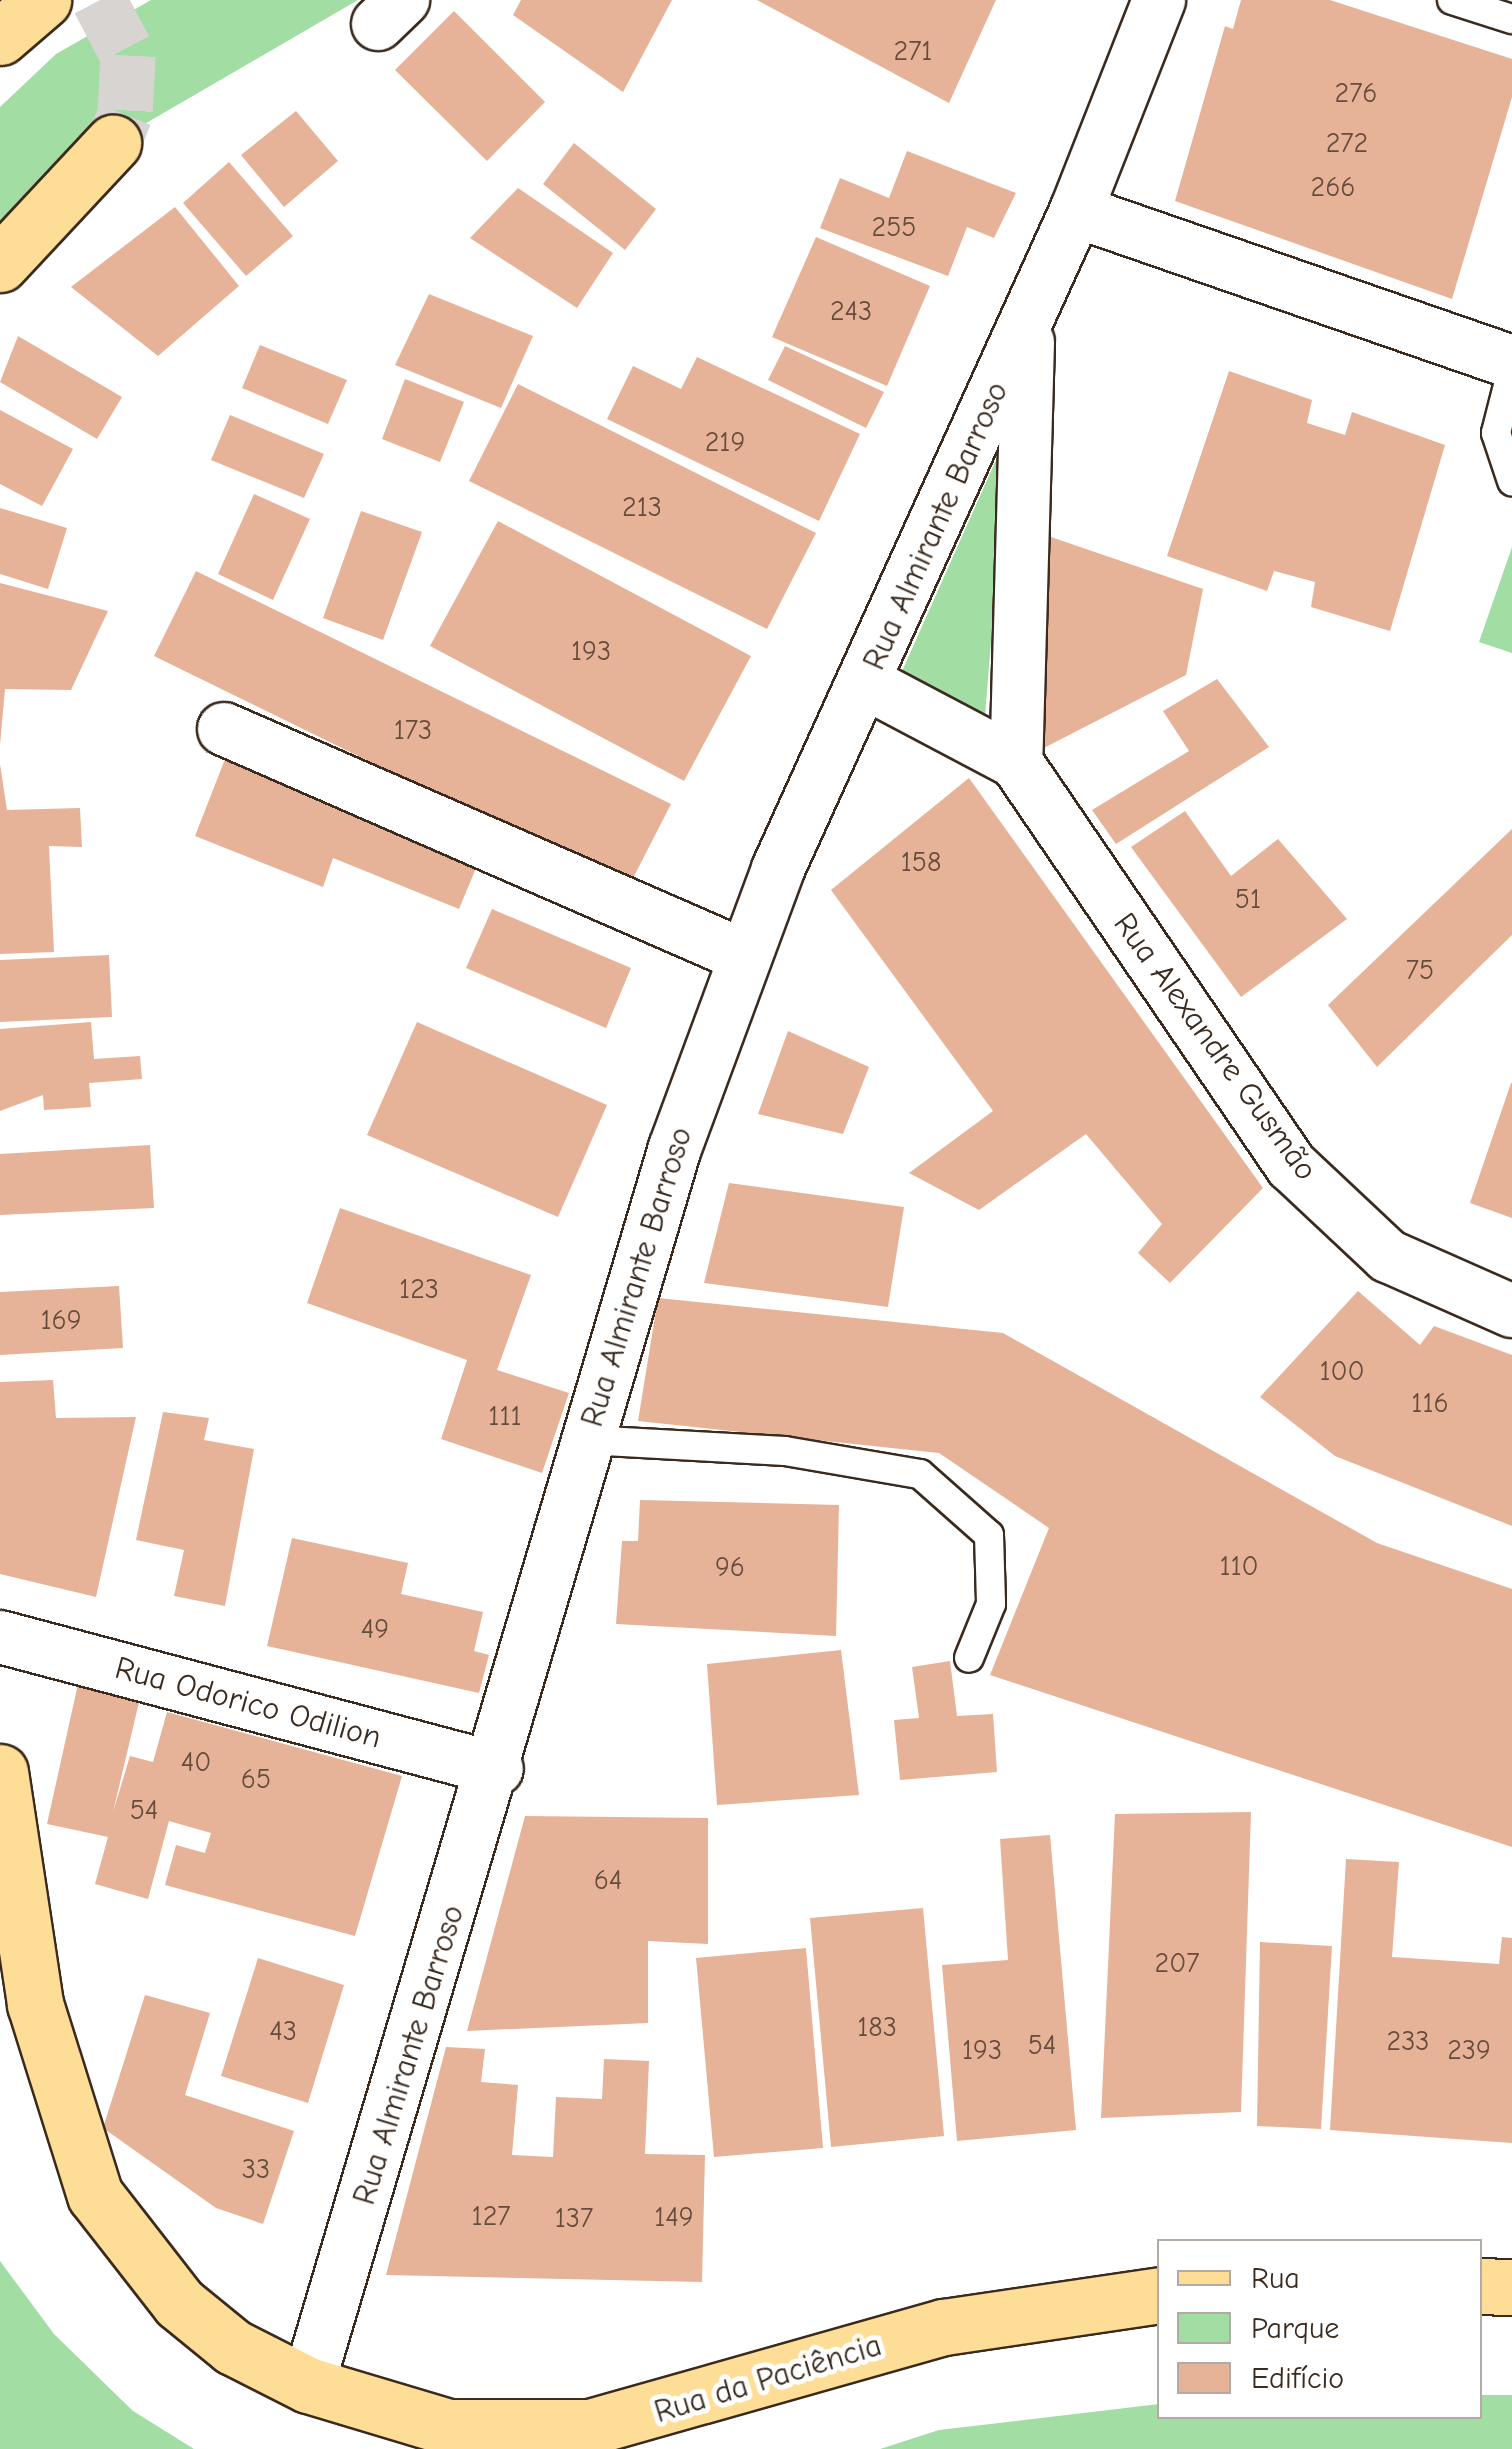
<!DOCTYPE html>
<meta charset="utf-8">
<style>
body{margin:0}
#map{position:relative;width:1512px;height:2449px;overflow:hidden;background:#fff;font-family:"Comic Neue",sans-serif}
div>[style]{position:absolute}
.green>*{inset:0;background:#a2dea4}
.building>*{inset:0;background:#e6b398}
.primary-tunnel>*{height:55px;margin-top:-27.5px;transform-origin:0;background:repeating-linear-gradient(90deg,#d8d4d2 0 55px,transparent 0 83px)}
.roads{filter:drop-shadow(2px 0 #3b2a1e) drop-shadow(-2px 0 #3b2a1e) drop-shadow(0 2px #3b2a1e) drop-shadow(0 -2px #3b2a1e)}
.service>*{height:28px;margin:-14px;padding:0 14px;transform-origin:14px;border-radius:14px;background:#fff}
.minor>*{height:52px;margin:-26px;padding:0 26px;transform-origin:26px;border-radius:26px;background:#fff}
.primary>*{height:55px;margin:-27.5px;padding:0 27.5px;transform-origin:27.5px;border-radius:27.5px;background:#fede96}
span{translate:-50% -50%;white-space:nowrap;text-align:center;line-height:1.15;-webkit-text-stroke:10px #fff;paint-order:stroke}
.number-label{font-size:28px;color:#664c3c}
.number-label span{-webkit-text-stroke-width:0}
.street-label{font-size:32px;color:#3b2a1e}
.legend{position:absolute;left:1157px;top:2239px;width:325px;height:180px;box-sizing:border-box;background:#fff;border:2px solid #b1aaa5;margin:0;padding:12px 18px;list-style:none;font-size:30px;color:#3b2a1e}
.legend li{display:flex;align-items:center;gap:20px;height:50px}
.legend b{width:50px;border:2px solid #b1aaa5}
</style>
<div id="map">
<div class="green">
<i style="clip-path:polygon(151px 0,358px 0,50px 179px,0 233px,0 107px,56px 54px)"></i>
<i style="clip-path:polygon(1008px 433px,985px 716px,899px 678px)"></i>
<i style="clip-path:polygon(1512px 547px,1512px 653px,1479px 642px)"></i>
<i style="clip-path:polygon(0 2261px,54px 2334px,133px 2411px,194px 2449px,0 2449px)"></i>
<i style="clip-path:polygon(1480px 2395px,1512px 2395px,1512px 2449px,880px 2449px,939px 2430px,1159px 2404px,1160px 2416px,1480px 2416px)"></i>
</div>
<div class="building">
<i style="clip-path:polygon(521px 0,672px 0,623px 92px,513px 15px)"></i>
<i style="clip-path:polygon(757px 0,996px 0,949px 103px)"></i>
<i style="clip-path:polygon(1241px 0,1330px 0,1512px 59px,1512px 97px,1452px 299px,1175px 201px,1225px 26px,1233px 29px)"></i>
<i style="clip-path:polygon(454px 11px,545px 102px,487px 161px,395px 70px)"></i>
<i style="clip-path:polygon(296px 111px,338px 161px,284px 207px,241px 155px)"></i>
<i style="clip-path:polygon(574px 143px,656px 209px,625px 250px,543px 184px)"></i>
<i style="clip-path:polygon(907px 151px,1016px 193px,994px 238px,967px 227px,948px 276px,820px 228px,840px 178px,889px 198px)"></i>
<i style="clip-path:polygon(229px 162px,293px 236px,246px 276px,183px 203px)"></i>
<i style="clip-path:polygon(518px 188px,613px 253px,577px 308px,470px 238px)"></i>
<i style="clip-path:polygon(175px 207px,239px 286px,158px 356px,71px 287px)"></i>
<i style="clip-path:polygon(816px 237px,930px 286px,887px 386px,772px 337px)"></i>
<i style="clip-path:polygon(429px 294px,533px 336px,501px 408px,395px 365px)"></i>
<i style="clip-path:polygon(18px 336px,122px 397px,97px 439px,0 382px)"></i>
<i style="clip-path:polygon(260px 345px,347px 380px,328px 424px,242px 388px)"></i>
<i style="clip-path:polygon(785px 346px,884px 392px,866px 428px,768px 380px)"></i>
<i style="clip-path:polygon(697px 357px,860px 434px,819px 521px,607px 419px,633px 366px,681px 389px)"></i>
<i style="clip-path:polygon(1229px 371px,1312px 400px,1307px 423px,1345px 435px,1352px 412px,1445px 445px,1390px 631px,1311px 607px,1315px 582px,1274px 571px,1267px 591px,1167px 556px)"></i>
<i style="clip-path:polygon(405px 379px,464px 402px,440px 462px,382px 439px)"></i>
<i style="clip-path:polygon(518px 384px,816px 533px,767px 629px,469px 481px)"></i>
<i style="clip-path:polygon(0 410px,73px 449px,42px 506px,0 484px)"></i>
<i style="clip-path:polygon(230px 415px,324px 454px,304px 498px,211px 460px)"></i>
<i style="clip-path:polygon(254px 494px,310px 519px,273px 600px,218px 574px)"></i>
<i style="clip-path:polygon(0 508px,67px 528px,48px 589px,0 574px)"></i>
<i style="clip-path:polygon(361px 511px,422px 532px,383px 640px,323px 618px)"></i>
<i style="clip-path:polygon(498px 521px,751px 656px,684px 781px,430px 646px)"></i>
<i style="clip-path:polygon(1048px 536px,1203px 589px,1186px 675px,1034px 753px)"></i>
<i style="clip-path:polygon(196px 571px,671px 804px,628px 888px,154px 656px)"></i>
<i style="clip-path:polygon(0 583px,108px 611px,71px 690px,5px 689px,0 745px)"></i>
<i style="clip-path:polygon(1217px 679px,1269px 747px,1116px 844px,1092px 810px,1189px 751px,1163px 711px)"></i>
<i style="clip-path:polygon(227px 754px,481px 856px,459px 909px,333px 858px,323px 887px,195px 836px)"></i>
<i style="clip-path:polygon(0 764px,7px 810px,80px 808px,82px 847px,49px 846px,54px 952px,0 954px)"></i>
<i style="clip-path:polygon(969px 778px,1263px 1188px,1170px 1283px,1138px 1253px,1162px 1224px,1086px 1134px,979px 1210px,909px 1173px,993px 1111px,831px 890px)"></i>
<i style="clip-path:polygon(1185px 811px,1231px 876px,1278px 839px,1347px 919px,1241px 997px,1131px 847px)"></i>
<i style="clip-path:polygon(1512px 829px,1512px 935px,1377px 1067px,1328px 1005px)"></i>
<i style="clip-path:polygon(492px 909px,631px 968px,606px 1028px,466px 968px)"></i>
<i style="clip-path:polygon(109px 955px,112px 1017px,0 1022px,0 960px)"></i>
<i style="clip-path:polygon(91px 1022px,94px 1059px,140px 1056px,142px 1079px,89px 1083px,91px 1107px,44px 1110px,43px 1095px,0 1111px,0 1029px)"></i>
<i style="clip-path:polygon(417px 1022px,607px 1105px,558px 1217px,367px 1135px)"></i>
<i style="clip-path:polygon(788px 1031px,869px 1067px,843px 1134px,758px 1114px)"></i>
<i style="clip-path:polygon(1511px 1083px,1512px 1083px,1512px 1218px,1470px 1203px)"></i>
<i style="clip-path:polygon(150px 1145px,154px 1208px,0 1215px,0 1154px)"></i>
<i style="clip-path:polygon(729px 1183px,904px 1207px,888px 1307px,704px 1283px)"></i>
<i style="clip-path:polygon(340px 1208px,531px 1275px,497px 1370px,569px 1393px,542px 1473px,441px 1439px,467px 1360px,307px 1303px)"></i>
<i style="clip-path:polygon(119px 1286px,123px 1348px,0 1355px,0 1292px)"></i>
<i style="clip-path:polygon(1358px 1291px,1420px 1345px,1434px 1326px,1512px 1355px,1512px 1526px,1335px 1456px,1260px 1397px)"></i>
<i style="clip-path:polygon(658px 1298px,1003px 1333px,1377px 1543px,1512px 1589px,1512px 1847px,990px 1675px,1049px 1528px,939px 1453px,638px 1421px)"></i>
<i style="clip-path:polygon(53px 1380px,56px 1418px,136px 1417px,96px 1597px,0 1574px,0 1382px)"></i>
<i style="clip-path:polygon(163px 1412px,209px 1418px,204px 1440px,254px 1449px,225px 1606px,174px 1596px,184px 1550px,136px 1540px)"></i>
<i style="clip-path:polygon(640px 1500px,839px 1505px,836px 1636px,616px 1624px,622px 1541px,638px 1541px)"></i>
<i style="clip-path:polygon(292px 1538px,408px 1563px,401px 1594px,483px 1612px,474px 1651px,489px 1655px,479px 1693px,267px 1646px)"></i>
<i style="clip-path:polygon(841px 1650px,859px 1795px,717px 1805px,707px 1664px)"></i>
<i style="clip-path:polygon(950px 1661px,957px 1716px,993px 1714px,997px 1772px,900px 1780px,894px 1720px,919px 1718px,912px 1667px)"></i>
<i style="clip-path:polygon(78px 1684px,140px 1698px,113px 1812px,130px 1756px,153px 1762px,167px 1712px,402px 1776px,355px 1936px,165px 1885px,176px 1845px,205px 1853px,211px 1833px,169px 1821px,148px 1899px,95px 1884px,108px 1837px,47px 1824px)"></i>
<i style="clip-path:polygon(1251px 1812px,1241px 2112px,1101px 2118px,1115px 1814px)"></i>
<i style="clip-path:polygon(525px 1816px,708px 1818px,708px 1944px,648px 1941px,648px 2023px,467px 2031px)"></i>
<i style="clip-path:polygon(1050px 1835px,1076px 2130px,957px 2141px,942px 1965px,1008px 1960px,1000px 1839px)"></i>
<i style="clip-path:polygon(1346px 1859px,1399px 1862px,1392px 1957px,1499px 1964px,1502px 1937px,1512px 1938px,1512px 2143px,1330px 2130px)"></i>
<i style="clip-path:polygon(923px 1908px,944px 2136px,831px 2147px,810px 1918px)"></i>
<i style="clip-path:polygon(1260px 1942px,1332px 1946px,1321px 2129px,1257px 2126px)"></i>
<i style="clip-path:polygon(806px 1948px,823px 2148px,714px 2157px,696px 1958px)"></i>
<i style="clip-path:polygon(258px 1958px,344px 1985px,308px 2103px,221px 2076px)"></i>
<i style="clip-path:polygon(145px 1995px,210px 2013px,185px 2095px,294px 2131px,263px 2224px,216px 2208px,103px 2128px)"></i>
<i style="clip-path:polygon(446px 2047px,485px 2049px,481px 2082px,518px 2085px,512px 2155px,553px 2157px,556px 2097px,602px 2099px,604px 2059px,649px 2061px,645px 2154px,705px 2155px,702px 2282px,386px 2275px)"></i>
</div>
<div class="primary-tunnel">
<i style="left:99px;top:0;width:62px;rotate:62.2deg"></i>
<i style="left:128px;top:55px;width:59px;rotate:92.9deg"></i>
<i style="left:125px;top:114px;width:31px;rotate:112deg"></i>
</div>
<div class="roads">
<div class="service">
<i style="left:1452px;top:0;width:63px;rotate:17.6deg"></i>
<i style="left:1512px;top:370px;width:65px;rotate:104.3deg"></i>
<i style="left:1496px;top:433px;width:51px;rotate:71.6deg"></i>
<i style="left:587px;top:1440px;width:198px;rotate:3.2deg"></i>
<i style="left:785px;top:1451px;width:137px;rotate:9.7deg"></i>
<i style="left:920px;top:1474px;width:92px;rotate:41.5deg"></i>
<i style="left:989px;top:1535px;width:69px;rotate:88.3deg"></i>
<i style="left:991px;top:1604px;width:58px;rotate:112.2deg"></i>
</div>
<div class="minor">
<i style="left:378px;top:24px;width:35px;rotate:-44deg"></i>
<i style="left:1076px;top:211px;width:461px;rotate:19.1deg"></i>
<i style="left:1028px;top:342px;width:420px;rotate:91.6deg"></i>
<i style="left:1016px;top:762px;width:489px;rotate:55.7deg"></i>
<i style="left:1292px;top:1166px;width:132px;rotate:43.2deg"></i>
<i style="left:1388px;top:1256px;width:136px;rotate:23.9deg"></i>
<i style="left:866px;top:683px;width:170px;rotate:27.8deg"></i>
<i style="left:224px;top:729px;width:567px;rotate:23.58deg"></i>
<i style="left:0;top:1637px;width:514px;rotate:14.87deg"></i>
<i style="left:308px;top:2385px;width:1290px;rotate:-73.48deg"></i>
<i style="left:675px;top:1148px;width:297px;rotate:-69.7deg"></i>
<i style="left:778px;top:869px;width:722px;rotate:-65.63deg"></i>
<i style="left:1076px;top:211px;width:227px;rotate:-68.5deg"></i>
</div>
<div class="primary">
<i style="left:0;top:37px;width:57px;rotate:-40.7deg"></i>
<i style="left:0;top:264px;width:166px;rotate:-47deg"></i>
<i style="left:0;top:1772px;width:235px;rotate:81.4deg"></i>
<i style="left:35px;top:2004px;width:200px;rotate:72.6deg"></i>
<i style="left:95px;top:2195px;width:137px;rotate:52.1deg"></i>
<i style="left:179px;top:2303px;width:70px;rotate:39.2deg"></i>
<i style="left:233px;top:2347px;width:84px;rotate:26.9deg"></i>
<i style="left:308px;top:2385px;width:146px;rotate:16.7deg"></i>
<i style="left:448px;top:2427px;width:142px"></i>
<i style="left:590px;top:2427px;width:368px;rotate:-15.8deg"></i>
<i style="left:944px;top:2327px;width:218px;rotate:-8.4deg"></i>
<i style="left:1480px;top:2286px;width:32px;rotate:2deg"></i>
</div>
</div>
<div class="number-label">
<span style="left:913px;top:51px">271</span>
<span style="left:1356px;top:93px">276</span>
<span style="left:1347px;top:143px">272</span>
<span style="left:1333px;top:187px">266</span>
<span style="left:894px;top:227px">255</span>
<span style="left:851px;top:311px">243</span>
<span style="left:725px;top:442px">219</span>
<span style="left:642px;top:507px">213</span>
<span style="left:591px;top:651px">193</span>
<span style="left:413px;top:730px">173</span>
<span style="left:921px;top:862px">158</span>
<span style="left:1248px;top:899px">51</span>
<span style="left:1420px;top:970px">75</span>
<span style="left:419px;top:1289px">123</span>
<span style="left:61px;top:1320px">169</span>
<span style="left:1342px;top:1371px">100</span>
<span style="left:1430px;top:1403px">116</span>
<span style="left:505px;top:1416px">111</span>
<span style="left:1239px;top:1566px">110</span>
<span style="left:730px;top:1567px">96</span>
<span style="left:375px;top:1629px">49</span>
<span style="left:196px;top:1762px">40</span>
<span style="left:256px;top:1779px">65</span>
<span style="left:144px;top:1810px">54</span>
<span style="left:608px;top:1880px">64</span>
<span style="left:1177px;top:1963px">207</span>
<span style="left:877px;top:2027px">183</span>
<span style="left:283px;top:2031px">43</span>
<span style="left:1408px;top:2041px">233</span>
<span style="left:1042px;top:2045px">54</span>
<span style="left:982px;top:2050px">193</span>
<span style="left:1469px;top:2050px">239</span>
<span style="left:256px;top:2169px">33</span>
<span style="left:491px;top:2216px">127</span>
<span style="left:674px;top:2217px">149</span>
<span style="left:574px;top:2218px">137</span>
</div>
<div class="street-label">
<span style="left:936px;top:526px;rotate:-66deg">Rua Almirante Barroso</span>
<span style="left:1215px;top:1047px;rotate:54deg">Rua Alexandre Gusmão</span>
<span style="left:637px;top:1277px;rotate:-73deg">Rua Almirante Barroso</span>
<span style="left:248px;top:1703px;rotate:15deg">Rua Odorico Odilion</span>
<span style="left:409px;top:2055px;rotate:-73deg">Rua Almirante Barroso</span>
<span style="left:768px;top:2379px;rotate:-17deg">Rua da Paciência</span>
</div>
<ul class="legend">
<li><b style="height:12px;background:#fede96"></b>Rua</li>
<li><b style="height:28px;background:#a2dea4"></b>Parque</li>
<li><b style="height:28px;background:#e6b398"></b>Edifício</li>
</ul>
</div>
